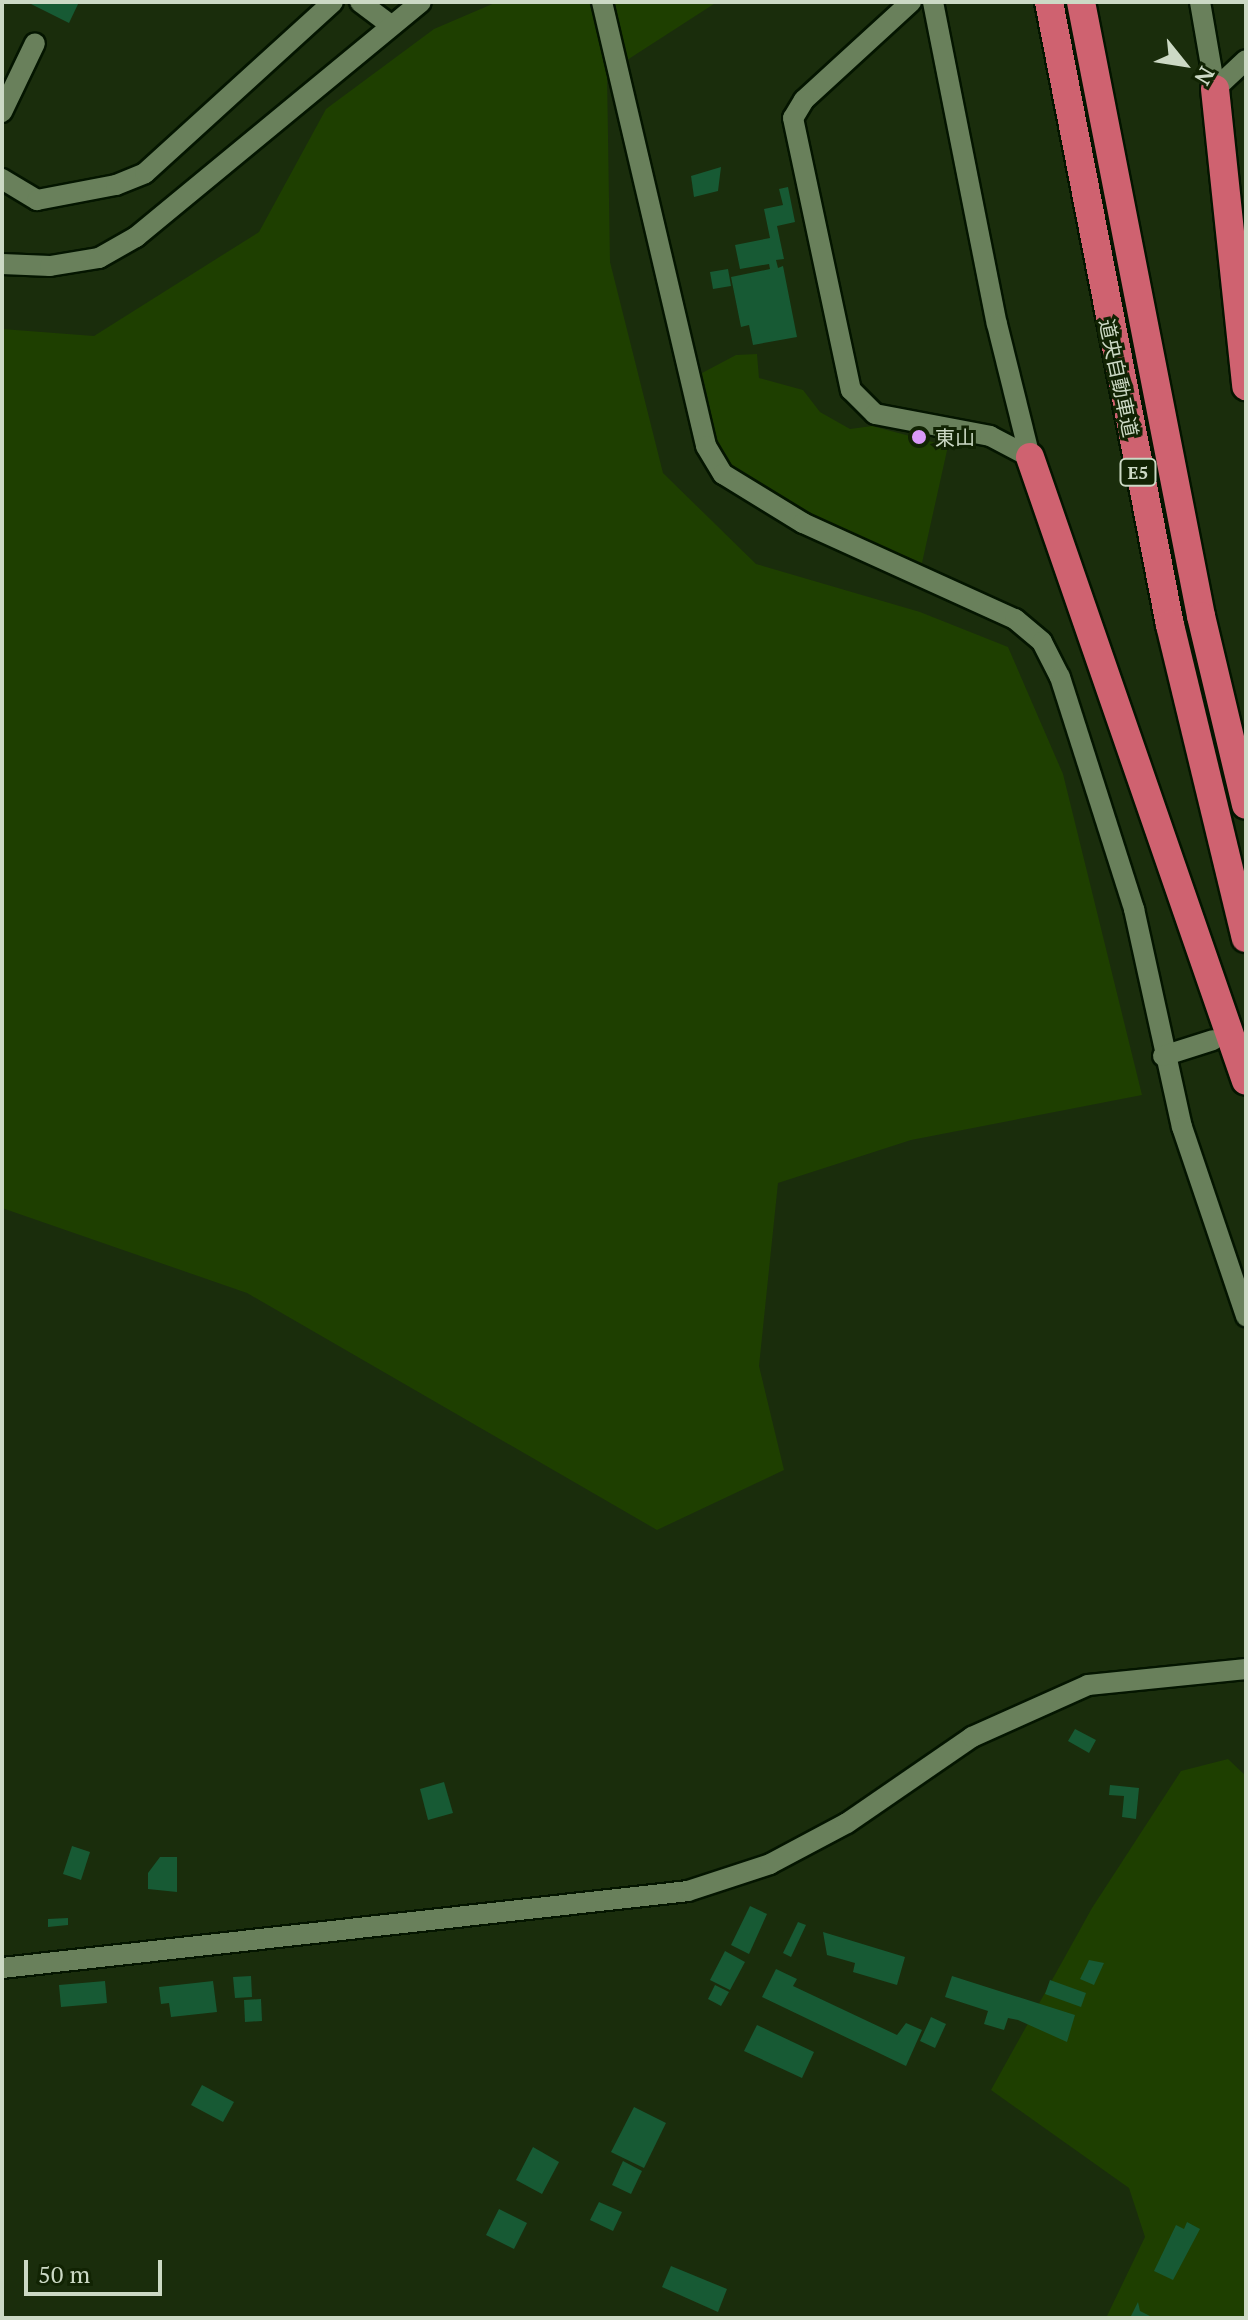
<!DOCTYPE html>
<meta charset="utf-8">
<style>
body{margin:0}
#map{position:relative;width:1248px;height:2320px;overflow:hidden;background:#1a2d0c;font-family:"PT Serif","Noto Sans JP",serif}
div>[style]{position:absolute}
.green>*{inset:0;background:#1e3f00}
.building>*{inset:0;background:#175a34}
.roads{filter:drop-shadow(2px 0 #041500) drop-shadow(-2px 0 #041500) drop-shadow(0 2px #041500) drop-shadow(0 -2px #041500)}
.minor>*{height:20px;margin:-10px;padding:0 10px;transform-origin:10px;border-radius:10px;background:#69805b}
.highway>*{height:28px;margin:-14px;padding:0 14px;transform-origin:14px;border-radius:14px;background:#cf6270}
.dots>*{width:22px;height:22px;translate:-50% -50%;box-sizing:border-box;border:4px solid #112303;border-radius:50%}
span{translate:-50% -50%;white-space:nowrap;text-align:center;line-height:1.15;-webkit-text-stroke:6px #112303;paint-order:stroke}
.shield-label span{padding:2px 6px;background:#112303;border:2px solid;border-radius:6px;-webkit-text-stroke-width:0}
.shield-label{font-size:18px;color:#ccd9c5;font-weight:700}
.street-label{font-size:20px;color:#ccd9c5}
.poi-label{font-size:20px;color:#ccd9c5}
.left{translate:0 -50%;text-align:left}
.frame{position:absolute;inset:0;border:4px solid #ccd9c5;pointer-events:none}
.north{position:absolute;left:1144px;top:24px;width:80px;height:80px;-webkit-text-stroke:6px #112303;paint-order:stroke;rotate:120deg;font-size:22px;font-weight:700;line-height:32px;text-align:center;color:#ccd9c5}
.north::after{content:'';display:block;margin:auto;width:28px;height:36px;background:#ccd9c5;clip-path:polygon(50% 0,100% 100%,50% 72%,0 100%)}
.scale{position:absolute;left:24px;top:2260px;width:138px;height:36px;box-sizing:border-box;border:4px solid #ccd9c5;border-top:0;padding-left:10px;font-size:24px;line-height:28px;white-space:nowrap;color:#ccd9c5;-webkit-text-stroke:6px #112303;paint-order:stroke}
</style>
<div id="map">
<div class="green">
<i style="clip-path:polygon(497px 2px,717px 2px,607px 73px,610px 262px,663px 473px,756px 564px,920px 612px,1008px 647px,1063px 774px,1142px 1095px,911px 1140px,778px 1183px,759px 1366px,784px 1470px,657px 1530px,247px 1293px,2px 1208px,2px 329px,94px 336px,259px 232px,326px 109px,434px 29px)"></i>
<i style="clip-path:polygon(757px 354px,759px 378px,803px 390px,820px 412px,850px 429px,872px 426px,948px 446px,922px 563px,816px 519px,740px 477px,718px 445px,702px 373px,736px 355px)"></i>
<i style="clip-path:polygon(1228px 1759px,1246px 1776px,1246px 2318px,1106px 2318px,1145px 2237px,1129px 2188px,991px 2090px,1092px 1908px,1181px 1771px)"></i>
</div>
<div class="building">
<i style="clip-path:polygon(27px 2px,79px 2px,69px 23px)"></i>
<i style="clip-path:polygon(721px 167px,718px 191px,694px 197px,691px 176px)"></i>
<i style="clip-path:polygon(788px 187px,795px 222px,777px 226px,784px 259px,776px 260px,778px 268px,783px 266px,797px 337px,753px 345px,749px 325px,741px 327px,731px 277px,770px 269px,769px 264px,740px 269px,735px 245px,770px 238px,764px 209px,783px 205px,779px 189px)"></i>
<i style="clip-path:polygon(728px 269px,731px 286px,713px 289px,710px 272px)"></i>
<i style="clip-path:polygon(1075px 1729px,1096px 1740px,1089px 1753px,1068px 1741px)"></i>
<i style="clip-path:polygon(444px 1782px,453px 1813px,428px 1820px,420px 1789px)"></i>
<i style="clip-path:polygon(1110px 1785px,1139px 1788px,1136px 1819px,1122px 1817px,1124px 1796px,1109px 1795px)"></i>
<i style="clip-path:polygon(72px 1846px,90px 1852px,81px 1880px,63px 1874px)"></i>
<i style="clip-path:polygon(160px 1857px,177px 1857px,177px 1892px,148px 1889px,148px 1873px)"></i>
<i style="clip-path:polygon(750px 1906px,767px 1914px,749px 1954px,731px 1945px)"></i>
<i style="clip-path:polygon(68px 1918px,68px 1925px,48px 1927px,48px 1919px)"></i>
<i style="clip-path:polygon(798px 1922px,806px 1925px,791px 1957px,783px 1953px)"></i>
<i style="clip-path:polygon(823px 1932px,905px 1957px,897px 1985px,853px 1972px,855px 1963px,827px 1955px)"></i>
<i style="clip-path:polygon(725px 1951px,745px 1962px,730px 1990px,710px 1980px)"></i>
<i style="clip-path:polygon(1089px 1960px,1104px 1963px,1094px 1985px,1080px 1979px)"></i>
<i style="clip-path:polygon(776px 1969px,797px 1979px,793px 1986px,897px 2035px,906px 2023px,922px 2030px,906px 2066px,762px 1997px)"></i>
<i style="clip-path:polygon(251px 1976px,252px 1997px,235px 1998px,233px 1977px)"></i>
<i style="clip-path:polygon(952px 1976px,1075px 2015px,1067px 2042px,1018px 2020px,1008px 2018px,1004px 2030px,984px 2024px,988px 2011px,945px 1997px)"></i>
<i style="clip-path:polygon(1050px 1980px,1086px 1993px,1081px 2007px,1045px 1994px)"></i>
<i style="clip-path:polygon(105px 1981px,107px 2003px,61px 2007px,59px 1985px)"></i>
<i style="clip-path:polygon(213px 1981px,217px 2012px,171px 2017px,169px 2003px,161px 2004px,159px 1987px)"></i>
<i style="clip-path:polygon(715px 1985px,729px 1992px,721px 2006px,708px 1999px)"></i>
<i style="clip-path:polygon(261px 1999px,262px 2021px,245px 2022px,244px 2000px)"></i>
<i style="clip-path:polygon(931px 2017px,946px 2024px,935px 2048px,920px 2041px)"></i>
<i style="clip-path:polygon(757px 2025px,814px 2052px,802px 2078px,744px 2051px)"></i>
<i style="clip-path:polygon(202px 2085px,234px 2102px,223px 2122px,191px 2105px)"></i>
<i style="clip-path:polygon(634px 2107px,666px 2123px,644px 2168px,611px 2152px)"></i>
<i style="clip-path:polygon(533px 2147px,559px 2162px,542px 2194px,516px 2180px)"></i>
<i style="clip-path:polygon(623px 2161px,642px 2171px,631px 2194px,612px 2185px)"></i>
<i style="clip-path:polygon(599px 2202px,622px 2212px,613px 2231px,590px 2220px)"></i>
<i style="clip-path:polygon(499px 2209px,527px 2223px,514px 2249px,486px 2235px)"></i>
<i style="clip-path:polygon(1187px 2222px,1200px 2229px,1173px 2280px,1154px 2271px,1176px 2225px,1184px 2229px)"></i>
<i style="clip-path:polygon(671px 2266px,727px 2289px,718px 2312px,662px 2287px)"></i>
<i style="clip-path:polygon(1138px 2302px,1140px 2311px,1154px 2318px,1130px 2318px)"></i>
</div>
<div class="roads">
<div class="minor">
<i style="left:360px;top:2px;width:35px;rotate:37deg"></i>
<i style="left:602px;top:2px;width:456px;rotate:76.8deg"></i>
<i style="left:706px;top:446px;width:33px;rotate:59deg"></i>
<i style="left:723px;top:474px;width:94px;rotate:31.5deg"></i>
<i style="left:803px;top:523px;width:233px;rotate:24.4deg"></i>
<i style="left:1015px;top:619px;width:35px;rotate:40deg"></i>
<i style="left:1042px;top:642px;width:39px;rotate:63deg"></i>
<i style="left:1060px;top:677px;width:244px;rotate:72.3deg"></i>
<i style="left:1134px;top:909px;width:223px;rotate:77.6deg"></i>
<i style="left:1182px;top:1127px;width:200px;rotate:71.3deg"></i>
<i style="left:911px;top:2px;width:145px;rotate:137.5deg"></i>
<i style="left:804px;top:100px;width:21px;rotate:121deg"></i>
<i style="left:793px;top:118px;width:278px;rotate:78deg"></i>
<i style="left:851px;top:390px;width:34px;rotate:45deg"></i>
<i style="left:875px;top:414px;width:117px;rotate:10.8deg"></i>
<i style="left:990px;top:436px;width:45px;rotate:27.7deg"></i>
<i style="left:933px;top:2px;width:328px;rotate:78.8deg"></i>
<i style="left:997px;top:324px;width:137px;rotate:76.1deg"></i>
<i style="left:1200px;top:2px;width:88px;rotate:80.2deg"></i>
<i style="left:1215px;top:89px;width:42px;rotate:-43.1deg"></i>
<i style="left:2px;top:112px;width:76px;rotate:-64.4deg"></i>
<i style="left:2px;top:179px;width:41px;rotate:31deg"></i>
<i style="left:37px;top:200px;width:80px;rotate:-10.8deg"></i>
<i style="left:116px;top:185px;width:31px;rotate:-22deg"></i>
<i style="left:145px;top:173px;width:254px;rotate:-42.3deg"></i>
<i style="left:2px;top:264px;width:48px;rotate:2.4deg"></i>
<i style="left:50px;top:266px;width:50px;rotate:-9.3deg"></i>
<i style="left:99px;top:258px;width:43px;rotate:-29.6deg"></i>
<i style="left:136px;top:237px;width:369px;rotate:-39.5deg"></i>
<i style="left:1163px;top:1056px;width:52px;rotate:-17.7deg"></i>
<i style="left:2px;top:1968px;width:690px;rotate:-6.4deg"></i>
<i style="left:688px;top:1891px;width:86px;rotate:-18.2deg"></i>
<i style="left:770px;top:1864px;width:87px;rotate:-28deg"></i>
<i style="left:847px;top:1823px;width:152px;rotate:-34.5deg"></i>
<i style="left:972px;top:1737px;width:127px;rotate:-24.1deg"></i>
<i style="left:1088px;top:1685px;width:159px;rotate:-5.8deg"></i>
</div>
<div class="highway">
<i style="left:1049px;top:2px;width:635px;rotate:79.01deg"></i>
<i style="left:1170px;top:625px;width:322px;rotate:76.4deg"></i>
<i style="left:1081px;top:2px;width:626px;rotate:78.94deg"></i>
<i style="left:1201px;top:616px;width:194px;rotate:76.6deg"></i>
<i style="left:1215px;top:89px;width:299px;rotate:84deg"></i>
<i style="left:1030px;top:457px;width:660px;rotate:70.91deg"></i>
</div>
</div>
<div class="dots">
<i style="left:919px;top:437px;background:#d99af7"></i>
</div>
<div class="shield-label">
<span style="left:1138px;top:472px">E5</span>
</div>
<div class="street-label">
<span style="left:1119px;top:378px;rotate:78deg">道央自動車道</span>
</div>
<div class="poi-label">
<span class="left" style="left:935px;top:437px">東山</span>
</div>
<div class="frame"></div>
<div class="north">N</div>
<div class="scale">50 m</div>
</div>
